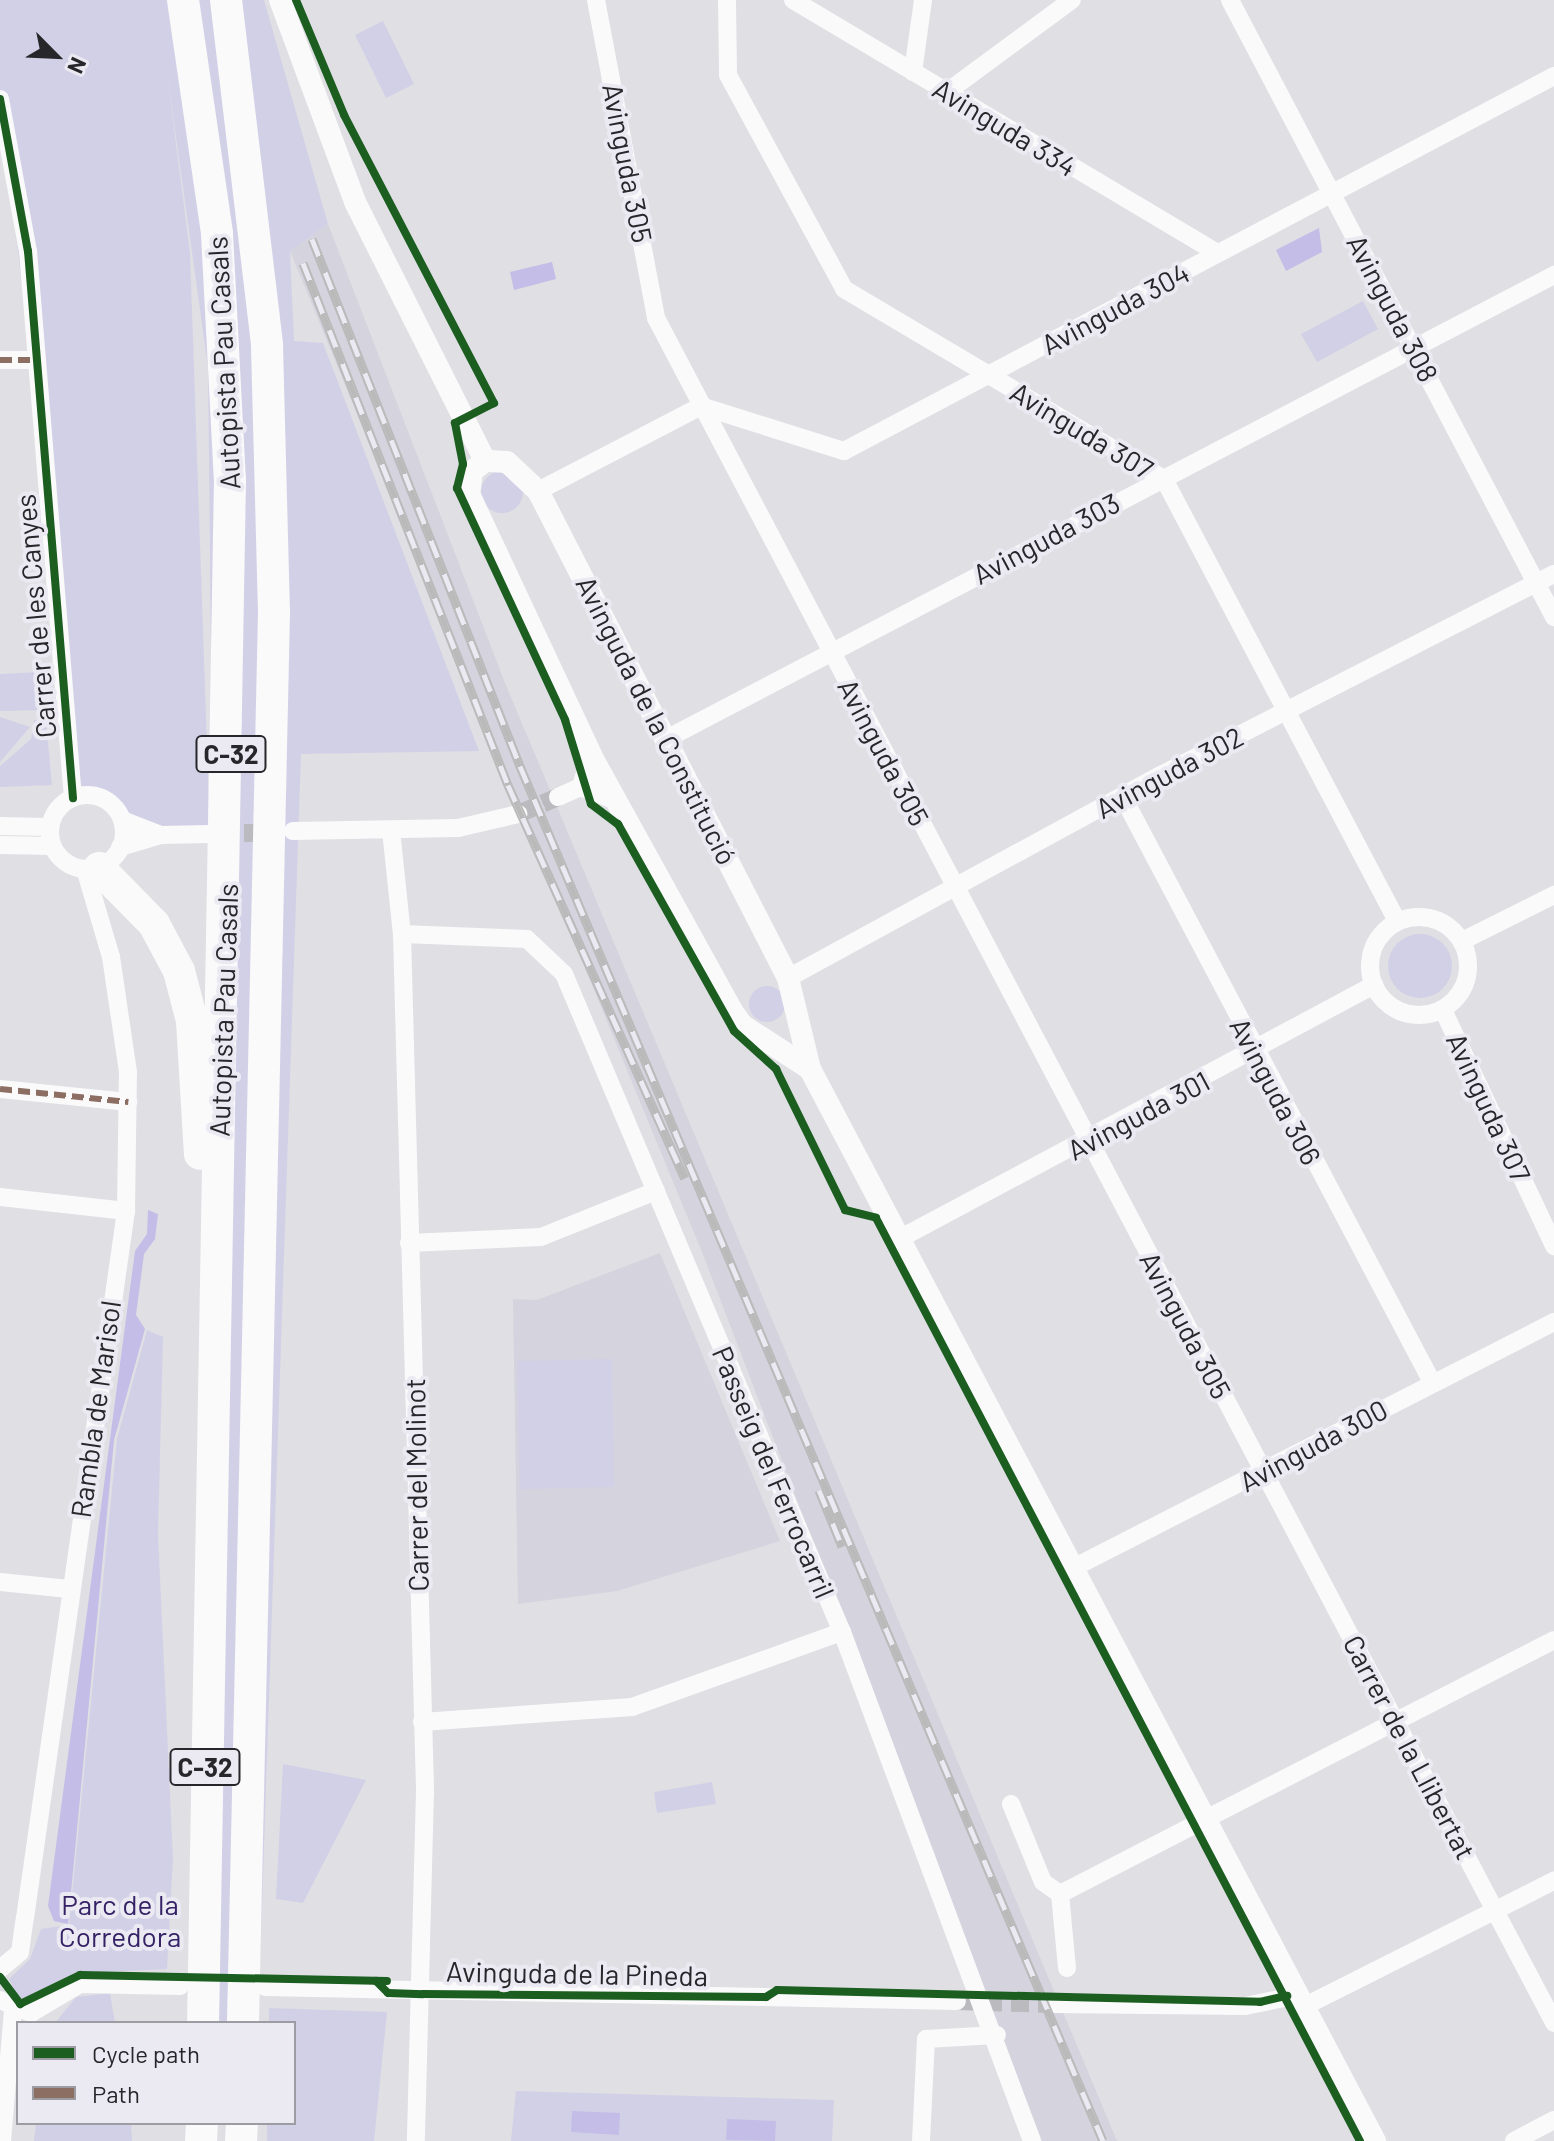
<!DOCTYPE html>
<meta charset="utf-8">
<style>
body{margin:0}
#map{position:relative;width:1554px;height:2141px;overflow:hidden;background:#dfdfe4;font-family:Barlow,sans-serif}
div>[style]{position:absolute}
.built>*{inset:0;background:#d4d3de}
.green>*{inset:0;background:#d2d0e6}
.round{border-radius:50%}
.water>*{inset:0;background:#c3bde7}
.minor-tunnel>*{height:18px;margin-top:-9px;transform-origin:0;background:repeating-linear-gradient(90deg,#bababf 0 18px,transparent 0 27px)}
.minor>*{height:18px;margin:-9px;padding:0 9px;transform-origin:9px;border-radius:9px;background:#fafafb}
.minor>.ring{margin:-9px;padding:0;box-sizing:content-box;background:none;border:18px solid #fafafb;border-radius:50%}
.tertiary>*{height:22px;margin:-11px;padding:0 11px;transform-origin:11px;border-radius:11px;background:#fafafb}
.motorway>*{height:32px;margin:-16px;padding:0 16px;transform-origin:16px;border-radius:16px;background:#fafafb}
.rail>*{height:9px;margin-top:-4.5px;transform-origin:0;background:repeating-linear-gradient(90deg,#ebeaf3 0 18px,#bababa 0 36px);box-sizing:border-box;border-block:2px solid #bababa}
.quiet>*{height:6px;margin-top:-3px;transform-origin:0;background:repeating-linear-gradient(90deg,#8d6e63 0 12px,transparent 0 18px)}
.cycleway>*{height:8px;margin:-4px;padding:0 4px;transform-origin:4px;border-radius:4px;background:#1b5e20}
span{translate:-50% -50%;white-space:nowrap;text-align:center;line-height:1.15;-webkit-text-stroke:8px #ebeaf3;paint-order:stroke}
.shield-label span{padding:2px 6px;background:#ebeaf3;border:2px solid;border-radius:6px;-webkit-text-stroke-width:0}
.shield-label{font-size:26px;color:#27262a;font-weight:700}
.street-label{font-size:28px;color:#27262a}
.park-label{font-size:28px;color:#352265}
.legend{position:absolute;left:16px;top:2021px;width:280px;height:104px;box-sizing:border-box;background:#ebeaf3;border:2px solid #9d9ca3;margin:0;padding:10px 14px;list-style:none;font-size:24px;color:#27262a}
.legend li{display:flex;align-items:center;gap:16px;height:40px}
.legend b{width:40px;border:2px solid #9d9ca3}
.north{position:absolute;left:16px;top:16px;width:80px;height:80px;-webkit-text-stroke:6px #ebeaf3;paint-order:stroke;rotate:114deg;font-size:22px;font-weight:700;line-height:32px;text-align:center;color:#27262a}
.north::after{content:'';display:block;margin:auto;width:28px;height:36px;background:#27262a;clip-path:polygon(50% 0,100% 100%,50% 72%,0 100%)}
</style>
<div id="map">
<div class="built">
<i style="clip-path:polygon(328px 224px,505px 683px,1117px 2141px,1042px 2141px,704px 1257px,290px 251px)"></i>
<i style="clip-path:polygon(660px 1253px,780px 1541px,617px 1591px,518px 1604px,513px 1299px,537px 1300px)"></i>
</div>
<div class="green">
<i style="clip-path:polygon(0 0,264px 0,328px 224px,290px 251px,294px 341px,323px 343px,479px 751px,301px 754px,258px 2023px,191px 2023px,213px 834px,208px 367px,167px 73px,190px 253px,210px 834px,138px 832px,103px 799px,82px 795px,0 99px)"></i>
<i style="clip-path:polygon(383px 21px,414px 84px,386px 98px,355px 35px)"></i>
<i style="clip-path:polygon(1363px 301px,1378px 329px,1317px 362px,1301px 334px)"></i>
<i class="round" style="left:481px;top:471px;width:42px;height:42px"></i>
<i style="clip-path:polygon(40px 672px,46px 710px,0 711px,0 674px)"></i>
<i style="clip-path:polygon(0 717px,30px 727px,0 762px)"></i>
<i style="clip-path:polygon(34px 720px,46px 721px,52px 785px,0 787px,0 766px,31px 739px)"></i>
<i class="round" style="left:1388px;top:934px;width:64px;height:64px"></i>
<i class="round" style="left:749px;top:986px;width:36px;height:36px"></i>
<i style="clip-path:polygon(147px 1330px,163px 1337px,158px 1534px,173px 1859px,167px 1969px,80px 1973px,21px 2002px,9px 1979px,30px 1959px,41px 1929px,69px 1925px,117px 1439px)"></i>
<i style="clip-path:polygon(612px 1359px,614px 1487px,520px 1489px,517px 1361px)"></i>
<i style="clip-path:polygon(283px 1764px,366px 1780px,303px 1903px,276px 1899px)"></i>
<i style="clip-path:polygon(712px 1782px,716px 1804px,657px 1813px,654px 1792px)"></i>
<i style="clip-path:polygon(110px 1993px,115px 2023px,55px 2023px,76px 1997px)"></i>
<i style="clip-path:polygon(269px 2008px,387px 2012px,374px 2141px,267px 2141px,267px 2123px,294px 2123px,294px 2023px,269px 2023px)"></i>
<i style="clip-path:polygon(516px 2091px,834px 2100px,832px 2141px,511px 2141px)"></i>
<i style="clip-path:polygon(36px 2123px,131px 2123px,132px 2141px,34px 2141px)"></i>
</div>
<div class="water">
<i style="clip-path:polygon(1319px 228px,1322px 252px,1286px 271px,1276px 250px)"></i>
<i style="clip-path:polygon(552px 262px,556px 279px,514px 290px,510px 272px)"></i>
<i style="clip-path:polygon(148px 1210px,158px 1214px,155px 1239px,144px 1254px,136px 1315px,145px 1329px,114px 1440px,68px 1924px,54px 1921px,48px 1906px,135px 1251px,147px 1234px)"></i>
<i style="clip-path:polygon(572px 2111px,620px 2113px,619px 2135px,571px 2132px)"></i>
<i style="clip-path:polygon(727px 2119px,776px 2121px,775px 2141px,726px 2140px)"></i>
</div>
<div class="minor-tunnel">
<i style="left:518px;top:814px;width:43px;rotate:-23deg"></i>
<i style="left:217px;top:834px;width:59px;rotate:-1.9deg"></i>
<i style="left:957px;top:2001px;width:97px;rotate:1.8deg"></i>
</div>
<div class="minor">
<i style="left:596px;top:0;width:324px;rotate:79.3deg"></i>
<i style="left:656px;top:318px;width:1927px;rotate:62.22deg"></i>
<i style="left:727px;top:0;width:75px;rotate:89.2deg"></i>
<i style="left:728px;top:75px;width:243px;rotate:61.5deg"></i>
<i style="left:844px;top:289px;width:372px;rotate:30.7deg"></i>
<i style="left:1164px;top:479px;width:500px;rotate:62.2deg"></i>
<i style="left:793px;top:0;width:494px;rotate:30.8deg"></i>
<i style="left:1230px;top:0;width:697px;rotate:62.3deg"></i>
<i style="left:913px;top:72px;width:73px;rotate:-82.1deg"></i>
<i style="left:947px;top:92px;width:155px;rotate:-36.4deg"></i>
<i style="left:0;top:99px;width:155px;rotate:79.6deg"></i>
<i style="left:28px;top:251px;width:549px;rotate:85.3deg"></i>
<i style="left:0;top:360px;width:35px"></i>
<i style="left:538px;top:491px;width:184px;rotate:-27.5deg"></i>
<i style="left:701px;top:406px;width:150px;rotate:17.5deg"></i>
<i style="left:844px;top:451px;width:803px;rotate:-27.84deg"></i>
<i style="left:668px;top:738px;width:1000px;rotate:-27.59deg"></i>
<i class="ring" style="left:50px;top:795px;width:56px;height:56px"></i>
<i style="left:558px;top:797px;width:27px;rotate:-24deg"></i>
<i style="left:1123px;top:797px;width:662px;rotate:62.16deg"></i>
<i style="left:122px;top:820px;width:42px;rotate:21deg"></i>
<i style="left:161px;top:835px;width:49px;rotate:-1.2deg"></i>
<i style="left:0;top:826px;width:49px;rotate:1.2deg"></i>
<i style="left:391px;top:830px;width:105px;rotate:84deg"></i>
<i style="left:402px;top:934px;width:857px;rotate:88.46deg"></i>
<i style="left:425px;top:1791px;width:350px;rotate:91.5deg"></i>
<i style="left:293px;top:831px;width:165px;rotate:-1deg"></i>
<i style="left:458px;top:828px;width:62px;rotate:-13.1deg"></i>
<i style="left:0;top:845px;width:52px;rotate:1.1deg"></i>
<i style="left:120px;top:847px;width:43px;rotate:-16.3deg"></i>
<i class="ring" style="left:1370px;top:917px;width:80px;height:80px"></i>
<i style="left:402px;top:934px;width:125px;rotate:2.3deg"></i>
<i style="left:527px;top:939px;width:51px;rotate:43.4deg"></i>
<i style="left:564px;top:974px;width:714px;rotate:67.1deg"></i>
<i style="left:842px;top:1632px;width:543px;rotate:69.53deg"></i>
<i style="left:1464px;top:940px;width:101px;rotate:-26.6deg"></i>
<i style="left:788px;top:978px;width:425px;rotate:-28.6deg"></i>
<i style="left:1161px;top:775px;width:441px;rotate:-27.1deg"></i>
<i style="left:1444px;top:1012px;width:259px;rotate:64.8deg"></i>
<i style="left:0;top:1089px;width:129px;rotate:5.8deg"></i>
<i style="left:0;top:1197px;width:127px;rotate:6.3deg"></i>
<i style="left:899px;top:1239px;width:539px;rotate:-28.14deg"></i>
<i style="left:409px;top:1243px;width:132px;rotate:-2.6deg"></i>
<i style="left:541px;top:1237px;width:124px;rotate:-21.8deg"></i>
<i style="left:1073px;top:1568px;width:540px;rotate:-27.09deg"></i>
<i style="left:0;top:1582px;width:69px;rotate:5.8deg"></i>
<i style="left:422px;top:1722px;width:211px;rotate:-4.1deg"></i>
<i style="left:632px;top:1707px;width:223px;rotate:-19.7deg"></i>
<i style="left:1011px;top:1804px;width:84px;rotate:67.7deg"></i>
<i style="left:1043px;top:1882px;width:21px;rotate:35deg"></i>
<i style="left:1067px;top:1968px;width:74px;rotate:-95.4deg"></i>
<i style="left:1060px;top:1894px;width:555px;rotate:-27.21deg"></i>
<i style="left:0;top:1969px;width:26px;rotate:-40deg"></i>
<i style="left:20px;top:1952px;width:34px;rotate:-82deg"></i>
<i style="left:25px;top:1918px;width:714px;rotate:-81.87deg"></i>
<i style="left:126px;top:1211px;width:139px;rotate:-89.2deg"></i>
<i style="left:128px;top:1072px;width:116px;rotate:-98.4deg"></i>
<i style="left:111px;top:957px;width:92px;rotate:-106.5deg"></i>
<i style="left:265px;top:1987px;width:692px;rotate:1.16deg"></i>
<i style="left:0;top:2000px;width:34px;rotate:23deg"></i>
<i style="left:31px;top:2013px;width:57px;rotate:-30.6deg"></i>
<i style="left:80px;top:1984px;width:100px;rotate:1.1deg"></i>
<i style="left:1054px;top:2004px;width:191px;rotate:0.6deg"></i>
<i style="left:1245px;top:2006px;width:55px;rotate:-11.5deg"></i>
<i style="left:1305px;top:2006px;width:279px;rotate:-26.7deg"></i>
<i style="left:2px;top:2141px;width:130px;rotate:-85.2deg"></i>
<i style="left:921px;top:2141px;width:102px;rotate:-87.2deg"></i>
<i style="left:926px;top:2039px;width:71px;rotate:-3.2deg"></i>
<i style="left:1514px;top:2141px;width:45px;rotate:-27.7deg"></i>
</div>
<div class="tertiary">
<i style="left:280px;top:0;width:215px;rotate:69.6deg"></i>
<i style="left:355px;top:202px;width:290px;rotate:63.3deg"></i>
<i style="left:592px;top:757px;width:30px;rotate:107deg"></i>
<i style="left:583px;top:786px;width:33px;rotate:21deg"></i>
<i style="left:810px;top:1069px;width:94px;rotate:-103.6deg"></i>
<i style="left:788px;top:978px;width:547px;rotate:-117.17deg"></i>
<i style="left:538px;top:491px;width:42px;rotate:-136.9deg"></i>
<i style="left:507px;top:462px;width:22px;rotate:-177deg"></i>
<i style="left:485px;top:461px;width:16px;rotate:142deg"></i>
<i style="left:472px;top:471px;width:23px;rotate:97deg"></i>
<i style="left:469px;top:494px;width:290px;rotate:64.9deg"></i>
<i style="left:592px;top:757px;width:290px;rotate:61.1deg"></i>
<i style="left:732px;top:1011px;width:17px;rotate:54deg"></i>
<i style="left:742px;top:1025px;width:81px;rotate:32.9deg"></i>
<i style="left:810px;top:1069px;width:1212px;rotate:62.21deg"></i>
</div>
<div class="motorway">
<i style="left:183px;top:0;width:236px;rotate:81.7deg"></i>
<i style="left:217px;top:234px;width:245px;rotate:87deg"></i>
<i style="left:230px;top:479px;width:1544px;rotate:91deg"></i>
<i style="left:226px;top:0;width:348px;rotate:83.2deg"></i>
<i style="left:267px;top:346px;width:266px;rotate:88.5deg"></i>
<i style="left:274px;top:612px;width:1411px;rotate:91.26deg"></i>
<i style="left:99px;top:868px;width:78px;rotate:45.5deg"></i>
<i style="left:154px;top:924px;width:53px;rotate:62deg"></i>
<i style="left:179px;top:971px;width:52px;rotate:75.4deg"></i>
<i style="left:192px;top:1021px;width:133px;rotate:86.6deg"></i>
<i style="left:201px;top:2141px;width:18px;rotate:-87deg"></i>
<i style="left:241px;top:2141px;width:18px;rotate:-87deg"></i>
</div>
<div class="rail">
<i style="left:312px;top:239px;width:567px;rotate:68.46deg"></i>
<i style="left:520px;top:766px;width:1493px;rotate:67.02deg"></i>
<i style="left:303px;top:263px;width:561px;rotate:68.56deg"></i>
<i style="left:508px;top:785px;width:431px;rotate:65.8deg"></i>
<i style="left:819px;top:1490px;width:61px;rotate:67.7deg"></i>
</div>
<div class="quiet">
<i style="left:0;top:360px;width:35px"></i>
<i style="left:0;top:1089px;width:129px;rotate:5.8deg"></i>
</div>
<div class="cycleway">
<i style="left:296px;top:0;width:125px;rotate:67.3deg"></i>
<i style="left:344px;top:115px;width:325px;rotate:62.5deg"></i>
<i style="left:494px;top:403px;width:44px;rotate:152.9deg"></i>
<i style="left:455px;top:423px;width:42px;rotate:79deg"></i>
<i style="left:463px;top:464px;width:25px;rotate:104deg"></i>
<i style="left:457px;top:488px;width:256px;rotate:65deg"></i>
<i style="left:565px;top:720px;width:88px;rotate:72.8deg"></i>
<i style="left:591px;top:804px;width:34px;rotate:37deg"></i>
<i style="left:618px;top:824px;width:237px;rotate:60.7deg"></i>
<i style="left:734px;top:1031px;width:57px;rotate:42.1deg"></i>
<i style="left:776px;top:1069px;width:157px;rotate:63.9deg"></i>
<i style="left:845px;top:1210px;width:32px;rotate:14deg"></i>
<i style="left:876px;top:1218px;width:1042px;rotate:62.33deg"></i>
<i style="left:0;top:99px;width:155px;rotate:79.6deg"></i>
<i style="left:28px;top:251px;width:549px;rotate:85.3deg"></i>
<i style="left:0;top:1977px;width:34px;rotate:53deg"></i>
<i style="left:20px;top:2004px;width:67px;rotate:-25.8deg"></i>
<i style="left:80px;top:1975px;width:307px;rotate:1.1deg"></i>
<i style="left:376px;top:1981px;width:17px;rotate:45deg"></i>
<i style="left:388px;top:1993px;width:35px;rotate:2deg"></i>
<i style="left:423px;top:1994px;width:343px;rotate:0.5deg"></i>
<i style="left:766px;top:1997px;width:13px;rotate:-32deg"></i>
<i style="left:777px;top:1990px;width:483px;rotate:1.4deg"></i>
<i style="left:1260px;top:2002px;width:28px;rotate:-13deg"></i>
</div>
<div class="shield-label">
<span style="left:231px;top:754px">C-32</span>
<span style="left:205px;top:1767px">C-32</span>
</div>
<div class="street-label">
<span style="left:1005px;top:127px;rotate:31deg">Avinguda 334</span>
<span style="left:628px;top:163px;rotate:79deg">Avinguda 305</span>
<span style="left:1115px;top:308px;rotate:-28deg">Avinguda 304</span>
<span style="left:1393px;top:308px;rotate:62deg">Avinguda 308</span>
<span style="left:223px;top:363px;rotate:-93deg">Autopista Pau Casals</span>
<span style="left:1082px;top:430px;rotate:31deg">Avinguda 307</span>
<span style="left:1046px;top:538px;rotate:-28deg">Avinguda 303</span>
<span style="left:35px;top:616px;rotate:-95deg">Carrer de les Canyes</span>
<span style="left:657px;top:720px;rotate:63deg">Avinguda de la Constitució</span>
<span style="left:884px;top:752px;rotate:62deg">Avinguda 305</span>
<span style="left:1169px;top:772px;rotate:-28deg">Avinguda 302</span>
<span style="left:223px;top:1010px;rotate:-88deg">Autopista Pau Casals</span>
<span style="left:1276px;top:1091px;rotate:62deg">Avinguda 306</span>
<span style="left:1489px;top:1107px;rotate:65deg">Avinguda 307</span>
<span style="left:1138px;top:1115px;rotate:-28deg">Avinguda 301</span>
<span style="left:1186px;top:1325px;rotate:62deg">Avinguda 305</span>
<span style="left:95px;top:1409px;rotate:-82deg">Rambla de Marisol</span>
<span style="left:1313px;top:1445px;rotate:-28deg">Avinguda 300</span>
<span style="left:774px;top:1472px;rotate:67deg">Passeig del Ferrocarril</span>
<span style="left:416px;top:1485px;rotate:-91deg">Carrer del Molinot</span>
<span style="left:1410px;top:1747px;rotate:62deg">Carrer de la Llibertat</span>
<span style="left:577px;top:1973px;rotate:1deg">Avinguda de la Pineda</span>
</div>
<div class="park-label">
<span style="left:120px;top:1920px">Parc de la<br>Corredora</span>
</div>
<ul class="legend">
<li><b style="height:10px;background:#1b5e20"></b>Cycle path</li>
<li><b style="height:10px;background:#8d6e63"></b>Path</li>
</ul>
<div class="north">N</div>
</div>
